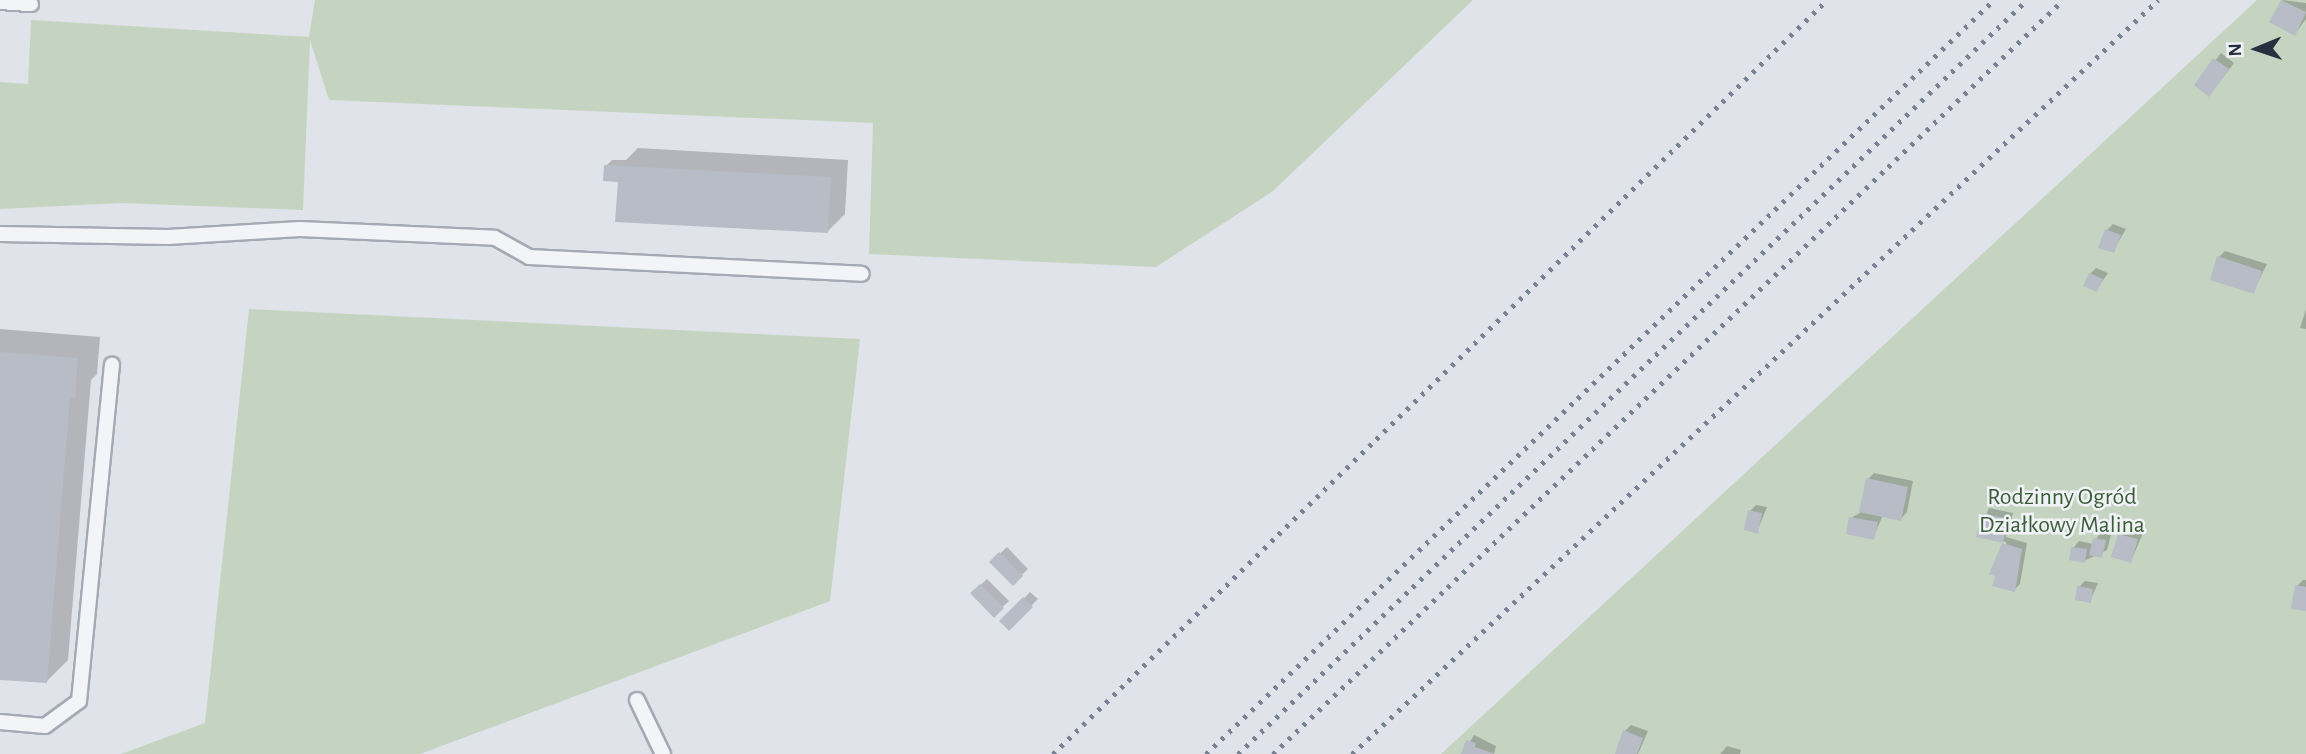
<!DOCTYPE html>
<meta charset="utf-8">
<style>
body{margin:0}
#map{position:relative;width:2306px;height:754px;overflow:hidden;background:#e0e3e9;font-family:"Alegreya Sans",sans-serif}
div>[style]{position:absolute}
.green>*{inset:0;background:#c4d4c1}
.shadow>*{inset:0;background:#0003}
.building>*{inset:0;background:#b7bcc6}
.roads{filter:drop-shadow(2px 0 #a5a9b3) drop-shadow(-2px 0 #a5a9b3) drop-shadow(0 2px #a5a9b3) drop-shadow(0 -2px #a5a9b3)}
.service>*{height:14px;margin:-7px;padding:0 7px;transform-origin:7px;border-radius:7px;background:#f3f4f8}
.rail>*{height:5px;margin-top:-2.5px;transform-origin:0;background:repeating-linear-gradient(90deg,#798194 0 3.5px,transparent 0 10.5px)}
span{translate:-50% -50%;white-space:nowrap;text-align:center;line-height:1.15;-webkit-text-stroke:5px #f0f2f7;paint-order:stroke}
.park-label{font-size:24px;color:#395e35}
.north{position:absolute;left:2222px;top:14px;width:70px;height:70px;-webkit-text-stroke:5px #f0f2f7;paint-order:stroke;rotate:268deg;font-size:19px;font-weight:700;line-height:28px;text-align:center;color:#282f41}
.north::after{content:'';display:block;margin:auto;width:24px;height:32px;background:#282f41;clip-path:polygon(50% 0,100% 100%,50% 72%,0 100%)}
</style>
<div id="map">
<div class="green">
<i style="clip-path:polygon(315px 0,1473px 0,1273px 191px,1156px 267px,869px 254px,873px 123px,329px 100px,310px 40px,303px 210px,122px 203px,0 209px,0 82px,28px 84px,31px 20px,309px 37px)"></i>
<i style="clip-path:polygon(2257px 0,2306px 0,2306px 754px,1441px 754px)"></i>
<i style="clip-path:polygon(249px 309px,860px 339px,830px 601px,420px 754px,121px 754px,205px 723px)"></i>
</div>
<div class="shadow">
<i style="clip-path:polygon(2283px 0,2306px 3px,2306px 19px,2295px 34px,2271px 21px)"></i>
<i style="clip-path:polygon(2221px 53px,2234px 63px,2215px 88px,2196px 85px)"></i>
<i style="clip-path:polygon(638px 148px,848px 160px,845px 214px,827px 232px,619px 180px,606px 166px,612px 160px,626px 160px)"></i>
<i style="clip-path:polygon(2113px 224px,2126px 229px,2113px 251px,2107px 230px)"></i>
<i style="clip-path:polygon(2225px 251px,2267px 264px,2253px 292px,2219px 257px)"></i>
<i style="clip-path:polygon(2096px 268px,2108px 273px,2096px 290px,2090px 274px)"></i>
<i style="clip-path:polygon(2306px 309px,2306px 329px,2300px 328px)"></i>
<i style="clip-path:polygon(0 329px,100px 337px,97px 374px,91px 380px,68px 660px,46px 682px,0 678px)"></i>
<i style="clip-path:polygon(1874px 473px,1913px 481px,1907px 512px,1901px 519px,1883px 515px,1873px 538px,1851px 518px,1861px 512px,1868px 479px)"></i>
<i style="clip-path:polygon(1756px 505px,1767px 507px,1757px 532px,1750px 511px)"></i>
<i style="clip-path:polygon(1989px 508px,2013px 513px,2006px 537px,2027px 543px,2020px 584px,2014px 590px,2006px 542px,1978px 535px)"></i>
<i style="clip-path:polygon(2126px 528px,2143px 533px,2131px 561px,2119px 535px)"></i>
<i style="clip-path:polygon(2101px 532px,2111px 535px,2107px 550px,2084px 561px,2073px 548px,2079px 541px,2093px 544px)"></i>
<i style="clip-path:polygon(1007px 547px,1028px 569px,1013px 583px,991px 562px)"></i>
<i style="clip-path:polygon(987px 579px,1009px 601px,994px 615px,972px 593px)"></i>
<i style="clip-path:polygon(2303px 580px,2306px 580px,2306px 609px,2297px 586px)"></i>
<i style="clip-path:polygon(2085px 581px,2098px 583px,2090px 601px,2079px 587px)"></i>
<i style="clip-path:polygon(1030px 592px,1038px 599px,1009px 628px,1002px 621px)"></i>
<i style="clip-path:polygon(1631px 725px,1648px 731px,1638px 754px,1621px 754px,1625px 731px)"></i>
<i style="clip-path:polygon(1474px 735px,1496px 746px,1494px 754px,1463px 754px)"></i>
<i style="clip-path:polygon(1727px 746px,1741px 750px,1740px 754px,1720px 754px)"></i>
</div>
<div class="building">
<i style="clip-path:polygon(2281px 0,2306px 12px,2295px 36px,2269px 22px)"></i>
<i style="clip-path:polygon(2213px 58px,2229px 69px,2209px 97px,2194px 85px)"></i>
<i style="clip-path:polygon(604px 165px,831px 177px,828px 233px,615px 222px,618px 182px,603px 181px)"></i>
<i style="clip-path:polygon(2105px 229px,2121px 235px,2114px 253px,2098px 248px)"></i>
<i style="clip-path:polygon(2217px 256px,2262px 271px,2254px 294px,2210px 280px)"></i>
<i style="clip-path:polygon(2089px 273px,2103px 279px,2097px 292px,2083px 286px)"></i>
<i style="clip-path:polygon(0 352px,78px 358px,75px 398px,70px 397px,47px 683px,0 680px)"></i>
<i style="clip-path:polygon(1866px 478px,1908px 487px,1901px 521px,1859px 512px)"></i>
<i style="clip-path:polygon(1748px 510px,1762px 513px,1758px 534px,1744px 530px)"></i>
<i style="clip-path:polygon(1982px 513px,2008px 519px,2003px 543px,1976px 537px)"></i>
<i style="clip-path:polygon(1849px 517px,1878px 522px,1874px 540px,1846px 534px)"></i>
<i style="clip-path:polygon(2118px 534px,2138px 539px,2131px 563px,2111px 557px)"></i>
<i style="clip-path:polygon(2093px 538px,2106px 540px,2102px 558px,2089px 555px)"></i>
<i style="clip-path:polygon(2002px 543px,2022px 549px,2015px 592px,1992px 586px,1995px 576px,1989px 574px)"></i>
<i style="clip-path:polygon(2071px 547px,2087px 549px,2085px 563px,2069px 560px)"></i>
<i style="clip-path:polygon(999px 552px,1023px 576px,1013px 586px,989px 562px)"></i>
<i style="clip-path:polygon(980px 584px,1004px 608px,994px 618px,970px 593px)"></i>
<i style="clip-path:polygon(2295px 585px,2306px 587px,2306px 611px,2291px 609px)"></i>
<i style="clip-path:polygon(2077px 586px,2093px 589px,2091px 603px,2075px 600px)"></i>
<i style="clip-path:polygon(1023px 597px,1033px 607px,1009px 631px,999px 621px)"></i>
<i style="clip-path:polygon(1623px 730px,1643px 738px,1637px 754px,1615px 754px)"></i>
<i style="clip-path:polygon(1466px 740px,1476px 743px,1475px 747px,1495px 754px,1461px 754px)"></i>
</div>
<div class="roads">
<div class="service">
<i style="left:0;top:2px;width:31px;rotate:4deg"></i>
<i style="left:0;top:234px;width:168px;rotate:1deg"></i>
<i style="left:168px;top:237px;width:132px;rotate:-3.5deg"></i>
<i style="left:300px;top:229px;width:195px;rotate:2.6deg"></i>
<i style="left:495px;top:238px;width:39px;rotate:29deg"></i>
<i style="left:529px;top:257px;width:333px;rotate:2.9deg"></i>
<i style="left:637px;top:700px;width:60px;rotate:64.3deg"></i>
<i style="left:0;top:722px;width:45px;rotate:5.1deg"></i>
<i style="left:45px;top:726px;width:42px;rotate:-36.3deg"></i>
<i style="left:79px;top:701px;width:338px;rotate:-84.4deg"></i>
</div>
</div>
<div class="rail">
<i style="left:1053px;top:754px;width:1081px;rotate:-44.25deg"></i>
<i style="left:1206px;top:754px;width:1091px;rotate:-43.74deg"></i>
<i style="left:1238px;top:754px;width:1091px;rotate:-43.7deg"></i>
<i style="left:1273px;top:754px;width:1092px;rotate:-43.66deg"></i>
<i style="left:1352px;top:754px;width:1104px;rotate:-43.09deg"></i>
</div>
<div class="park-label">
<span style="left:2062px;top:512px">Rodzinny Ogród<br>Działkowy Malina</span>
</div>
<div class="north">N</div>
</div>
